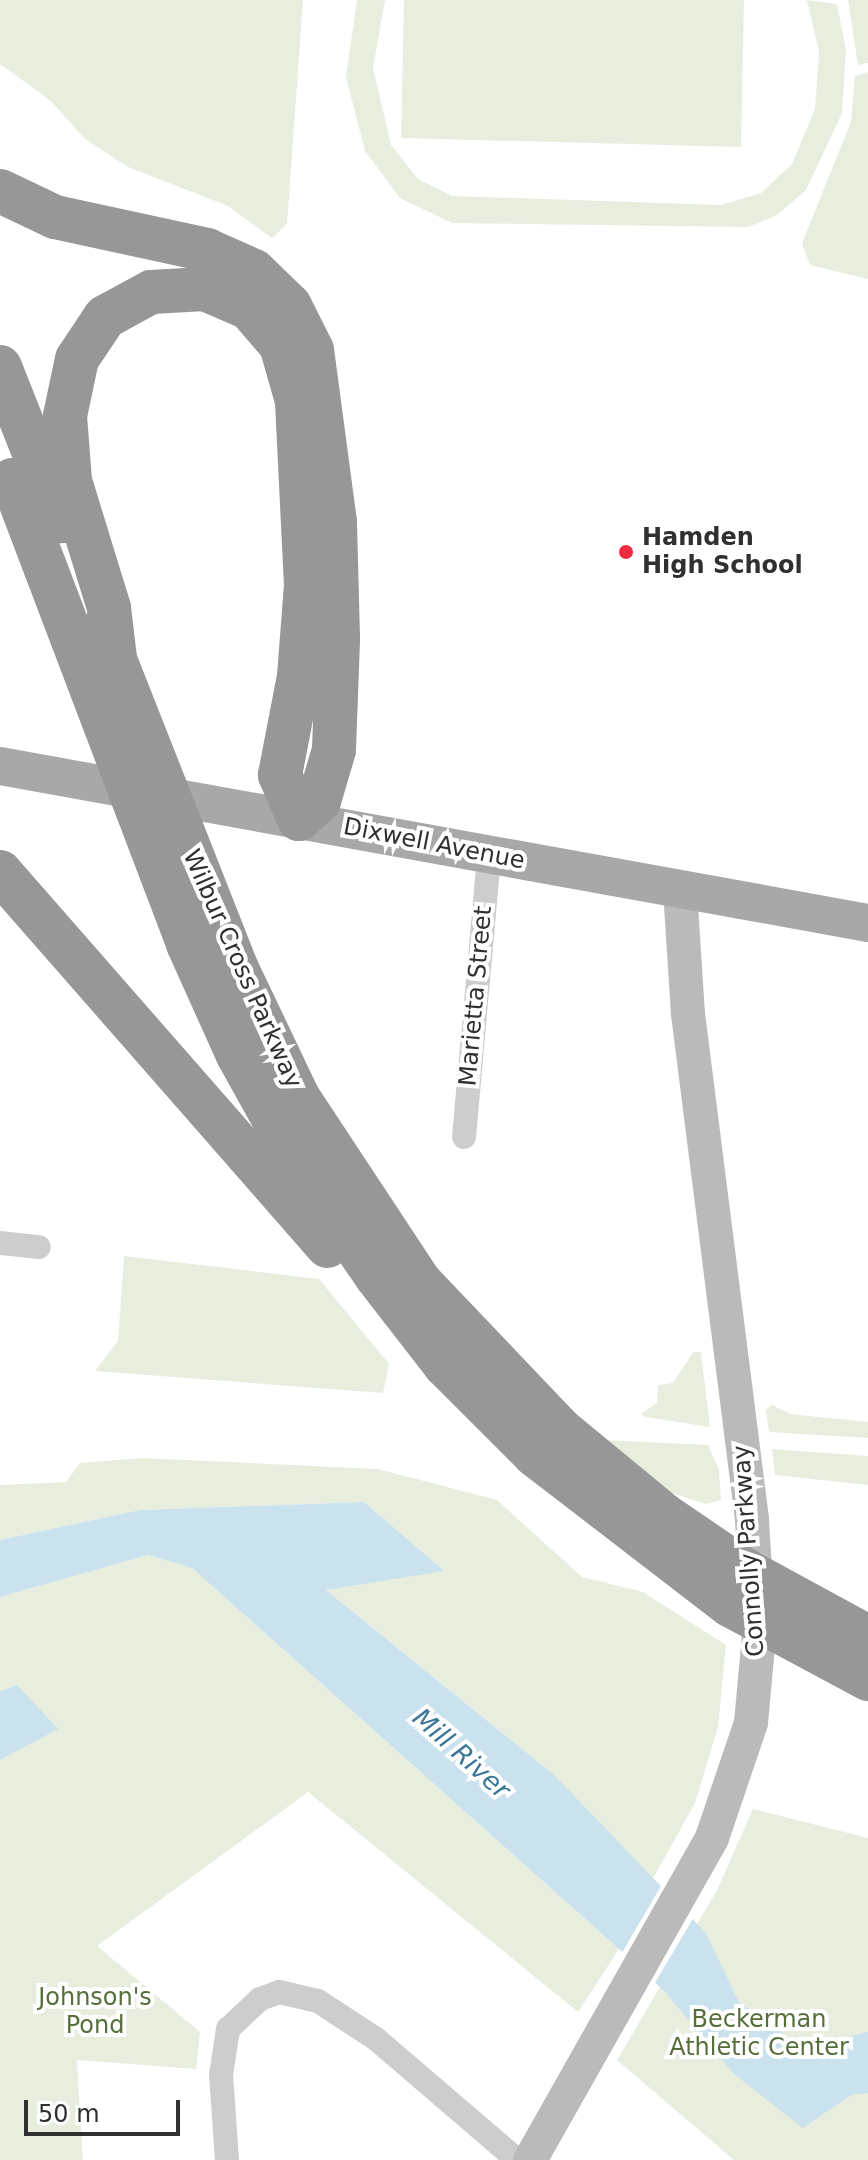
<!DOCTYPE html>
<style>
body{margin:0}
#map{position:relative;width:868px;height:2160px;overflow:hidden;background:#fff;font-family:"DejaVu Sans",sans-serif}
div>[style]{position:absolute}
.green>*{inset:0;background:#e7eede}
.water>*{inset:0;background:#cae1ee}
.pier>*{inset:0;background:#fff}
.street>*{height:24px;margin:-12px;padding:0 12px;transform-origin:12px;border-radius:12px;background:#cdcdcd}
.secondary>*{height:34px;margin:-17px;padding:0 17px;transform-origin:17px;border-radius:17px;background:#bababa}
.primary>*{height:38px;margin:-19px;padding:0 19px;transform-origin:19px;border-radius:19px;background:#a8a8a8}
.highway>*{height:44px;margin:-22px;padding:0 22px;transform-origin:22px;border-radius:22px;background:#979797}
.dots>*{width:22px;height:22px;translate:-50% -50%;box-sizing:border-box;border:4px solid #fff;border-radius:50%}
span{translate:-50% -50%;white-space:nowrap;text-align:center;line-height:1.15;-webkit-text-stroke:8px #fff;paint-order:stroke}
.poi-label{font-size:24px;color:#303030;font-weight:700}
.left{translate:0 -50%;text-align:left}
.street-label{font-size:24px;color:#303030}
.park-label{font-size:24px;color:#556f3b}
.water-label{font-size:26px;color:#397698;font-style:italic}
.scale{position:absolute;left:24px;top:2100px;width:156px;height:36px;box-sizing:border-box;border:4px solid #303030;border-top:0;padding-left:10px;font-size:24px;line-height:28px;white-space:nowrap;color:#303030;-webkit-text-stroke:6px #fff;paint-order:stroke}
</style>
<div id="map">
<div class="green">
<i style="clip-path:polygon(0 0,303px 0,287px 224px,272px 238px,228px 206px,128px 167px,84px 138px,51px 101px,0 64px)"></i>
<i style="clip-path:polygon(357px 0,385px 0,373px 68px,391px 145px,418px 179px,452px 196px,721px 205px,761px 193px,792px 164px,815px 109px,819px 52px,807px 0,837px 4px,846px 51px,842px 113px,806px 190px,777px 215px,748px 227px,452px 223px,400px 198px,365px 151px,346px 77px)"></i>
<i style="clip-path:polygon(404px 0,744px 0,741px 147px,401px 138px)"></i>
<i style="clip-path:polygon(848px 0,868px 0,868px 63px,858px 65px)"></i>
<i style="clip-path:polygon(868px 72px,868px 279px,810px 265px,802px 243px,851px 122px,855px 76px)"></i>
<i style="clip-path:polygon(124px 1256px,319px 1279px,389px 1364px,383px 1393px,95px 1371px,118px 1341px)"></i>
<i style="clip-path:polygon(693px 1352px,701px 1352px,710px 1427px,646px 1417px,641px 1414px,657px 1403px,658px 1385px,673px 1383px)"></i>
<i style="clip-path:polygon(772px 1405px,790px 1414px,868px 1422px,868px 1438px,769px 1432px,766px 1410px)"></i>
<i style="clip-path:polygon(604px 1440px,708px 1445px,719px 1470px,721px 1500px,705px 1504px,672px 1493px)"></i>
<i style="clip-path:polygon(772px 1449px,868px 1456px,868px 1485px,775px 1475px)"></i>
<i style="clip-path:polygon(143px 1458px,378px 1469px,497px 1500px,582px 1577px,643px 1592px,726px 1645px,718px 1727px,695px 1803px,651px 1882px,553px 1774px,325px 1589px,364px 1502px,140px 1510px,0 1540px,0 1485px,66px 1482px,80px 1463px)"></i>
<i style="clip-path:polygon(148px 1555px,192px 1568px,619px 1949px,578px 2012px,308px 1792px,97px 1946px,200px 2032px,196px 2069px,77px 2060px,83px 2160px,0 2160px,0 1758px,17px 1685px,0 1691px,0 1597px)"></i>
<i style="clip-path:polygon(753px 1809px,868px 1838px,868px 2160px,734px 2160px,617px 2060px,717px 1890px)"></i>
</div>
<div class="water">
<i style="clip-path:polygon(364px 1502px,444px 1571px,326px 1590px,553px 1774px,705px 1932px,739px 2002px,803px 2048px,868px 2032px,868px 2093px,851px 2095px,803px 2128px,734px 2074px,666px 1993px,619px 1949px,192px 1568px,148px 1555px,0 1597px,0 1540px,140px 1510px)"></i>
<i style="clip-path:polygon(17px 1685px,58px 1729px,0 1760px,0 1691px)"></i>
</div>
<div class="pier">
<i style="clip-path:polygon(661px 1886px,694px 1917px,653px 1986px,620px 1956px)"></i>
</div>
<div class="street">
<i style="left:464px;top:1137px;width:283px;rotate:-84.9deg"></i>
<i style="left:0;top:1243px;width:39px;rotate:6deg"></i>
<i style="left:227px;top:2160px;width:85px;rotate:-94deg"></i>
<i style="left:221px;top:2075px;width:47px;rotate:-81.3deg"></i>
<i style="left:228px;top:2029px;width:44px;rotate:-43.2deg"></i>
<i style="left:260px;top:1999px;width:20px;rotate:-20deg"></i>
<i style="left:279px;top:1992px;width:40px;rotate:13deg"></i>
<i style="left:318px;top:2001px;width:69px;rotate:33.2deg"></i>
<i style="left:376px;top:2039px;width:186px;rotate:40.6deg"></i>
</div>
<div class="secondary">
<i style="left:530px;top:2160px;width:370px;rotate:-60.5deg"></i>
<i style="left:712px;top:1838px;width:121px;rotate:-71.3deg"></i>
<i style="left:751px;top:1723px;width:88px;rotate:-84.8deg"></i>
<i style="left:759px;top:1635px;width:116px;rotate:-93.5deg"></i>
<i style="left:752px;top:1519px;width:509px;rotate:-97.22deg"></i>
<i style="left:688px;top:1014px;width:123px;rotate:-93.7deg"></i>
</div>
<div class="primary">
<i style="left:0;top:766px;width:882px;rotate:10.25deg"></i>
</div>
<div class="highway">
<i style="left:0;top:191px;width:61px;rotate:25.3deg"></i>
<i style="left:55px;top:217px;width:156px;rotate:12.2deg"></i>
<i style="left:207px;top:250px;width:51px;rotate:24.1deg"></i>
<i style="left:254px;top:271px;width:50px;rotate:44.2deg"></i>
<i style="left:290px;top:306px;width:49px;rotate:63.4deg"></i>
<i style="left:312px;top:350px;width:174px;rotate:82.4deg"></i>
<i style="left:335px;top:522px;width:118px;rotate:88.5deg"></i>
<i style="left:338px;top:640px;width:110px;rotate:92.1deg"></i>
<i style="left:334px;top:750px;width:53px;rotate:106.4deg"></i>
<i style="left:319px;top:801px;width:27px;rotate:138deg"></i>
<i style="left:299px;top:819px;width:48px;rotate:-113.4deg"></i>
<i style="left:280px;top:775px;width:101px;rotate:-79.1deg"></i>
<i style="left:299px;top:676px;width:90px;rotate:-85.6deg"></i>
<i style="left:306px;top:586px;width:185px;rotate:-92.8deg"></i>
<i style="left:297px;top:401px;width:58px;rotate:-105.9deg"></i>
<i style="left:281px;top:345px;width:49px;rotate:-130.9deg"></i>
<i style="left:249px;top:308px;width:48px;rotate:-156.6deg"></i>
<i style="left:205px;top:289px;width:54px;rotate:176.8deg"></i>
<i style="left:151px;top:292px;width:52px;rotate:151.5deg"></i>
<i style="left:105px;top:317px;width:50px;rotate:123.7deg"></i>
<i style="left:77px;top:359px;width:58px;rotate:101.9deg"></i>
<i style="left:65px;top:416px;width:65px;rotate:85.6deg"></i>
<i style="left:70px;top:481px;width:133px;rotate:72.9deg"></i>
<i style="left:109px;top:608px;width:50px;rotate:83.2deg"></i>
<i style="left:0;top:367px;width:166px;rotate:68.4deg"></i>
<i style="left:12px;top:480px;width:496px;rotate:69.2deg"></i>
<i style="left:188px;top:944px;width:122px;rotate:65.8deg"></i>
<i style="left:238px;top:1055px;width:118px;rotate:61deg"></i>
<i style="left:295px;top:1158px;width:143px;rotate:55.5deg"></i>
<i style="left:376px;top:1276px;width:113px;rotate:52.2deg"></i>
<i style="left:445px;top:1365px;width:127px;rotate:45deg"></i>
<i style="left:535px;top:1455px;width:246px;rotate:37.6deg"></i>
<i style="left:730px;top:1605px;width:157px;rotate:28.2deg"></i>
<i style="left:103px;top:629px;width:365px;rotate:68.5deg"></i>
<i style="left:237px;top:969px;width:142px;rotate:64.5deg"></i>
<i style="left:298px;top:1097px;width:222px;rotate:56.6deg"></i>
<i style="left:420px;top:1282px;width:204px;rotate:46.4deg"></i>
<i style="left:561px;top:1430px;width:134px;rotate:39.5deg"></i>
<i style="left:664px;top:1515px;width:98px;rotate:34.2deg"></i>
<i style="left:745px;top:1570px;width:140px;rotate:28.6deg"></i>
<i style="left:0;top:872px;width:497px;rotate:48.8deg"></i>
</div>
<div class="dots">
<i style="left:626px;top:552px;background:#ef2b3f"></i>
</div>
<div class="poi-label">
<span class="left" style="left:642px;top:552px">Hamden<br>High School</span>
</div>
<div class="street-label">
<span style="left:434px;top:844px;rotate:11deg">Dixwell Avenue</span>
<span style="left:242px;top:969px;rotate:66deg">Wilbur Cross Parkway</span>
<span style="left:476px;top:996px;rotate:-85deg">Marietta Street</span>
<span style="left:749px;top:1551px;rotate:-94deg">Connolly Parkway</span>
</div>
<div class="park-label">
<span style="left:95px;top:2012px">Johnson's<br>Pond</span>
<span style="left:759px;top:2034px">Beckerman<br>Athletic Center</span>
</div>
<div class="water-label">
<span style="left:461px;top:1754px;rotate:42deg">Mill River</span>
</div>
<div class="scale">50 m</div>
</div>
